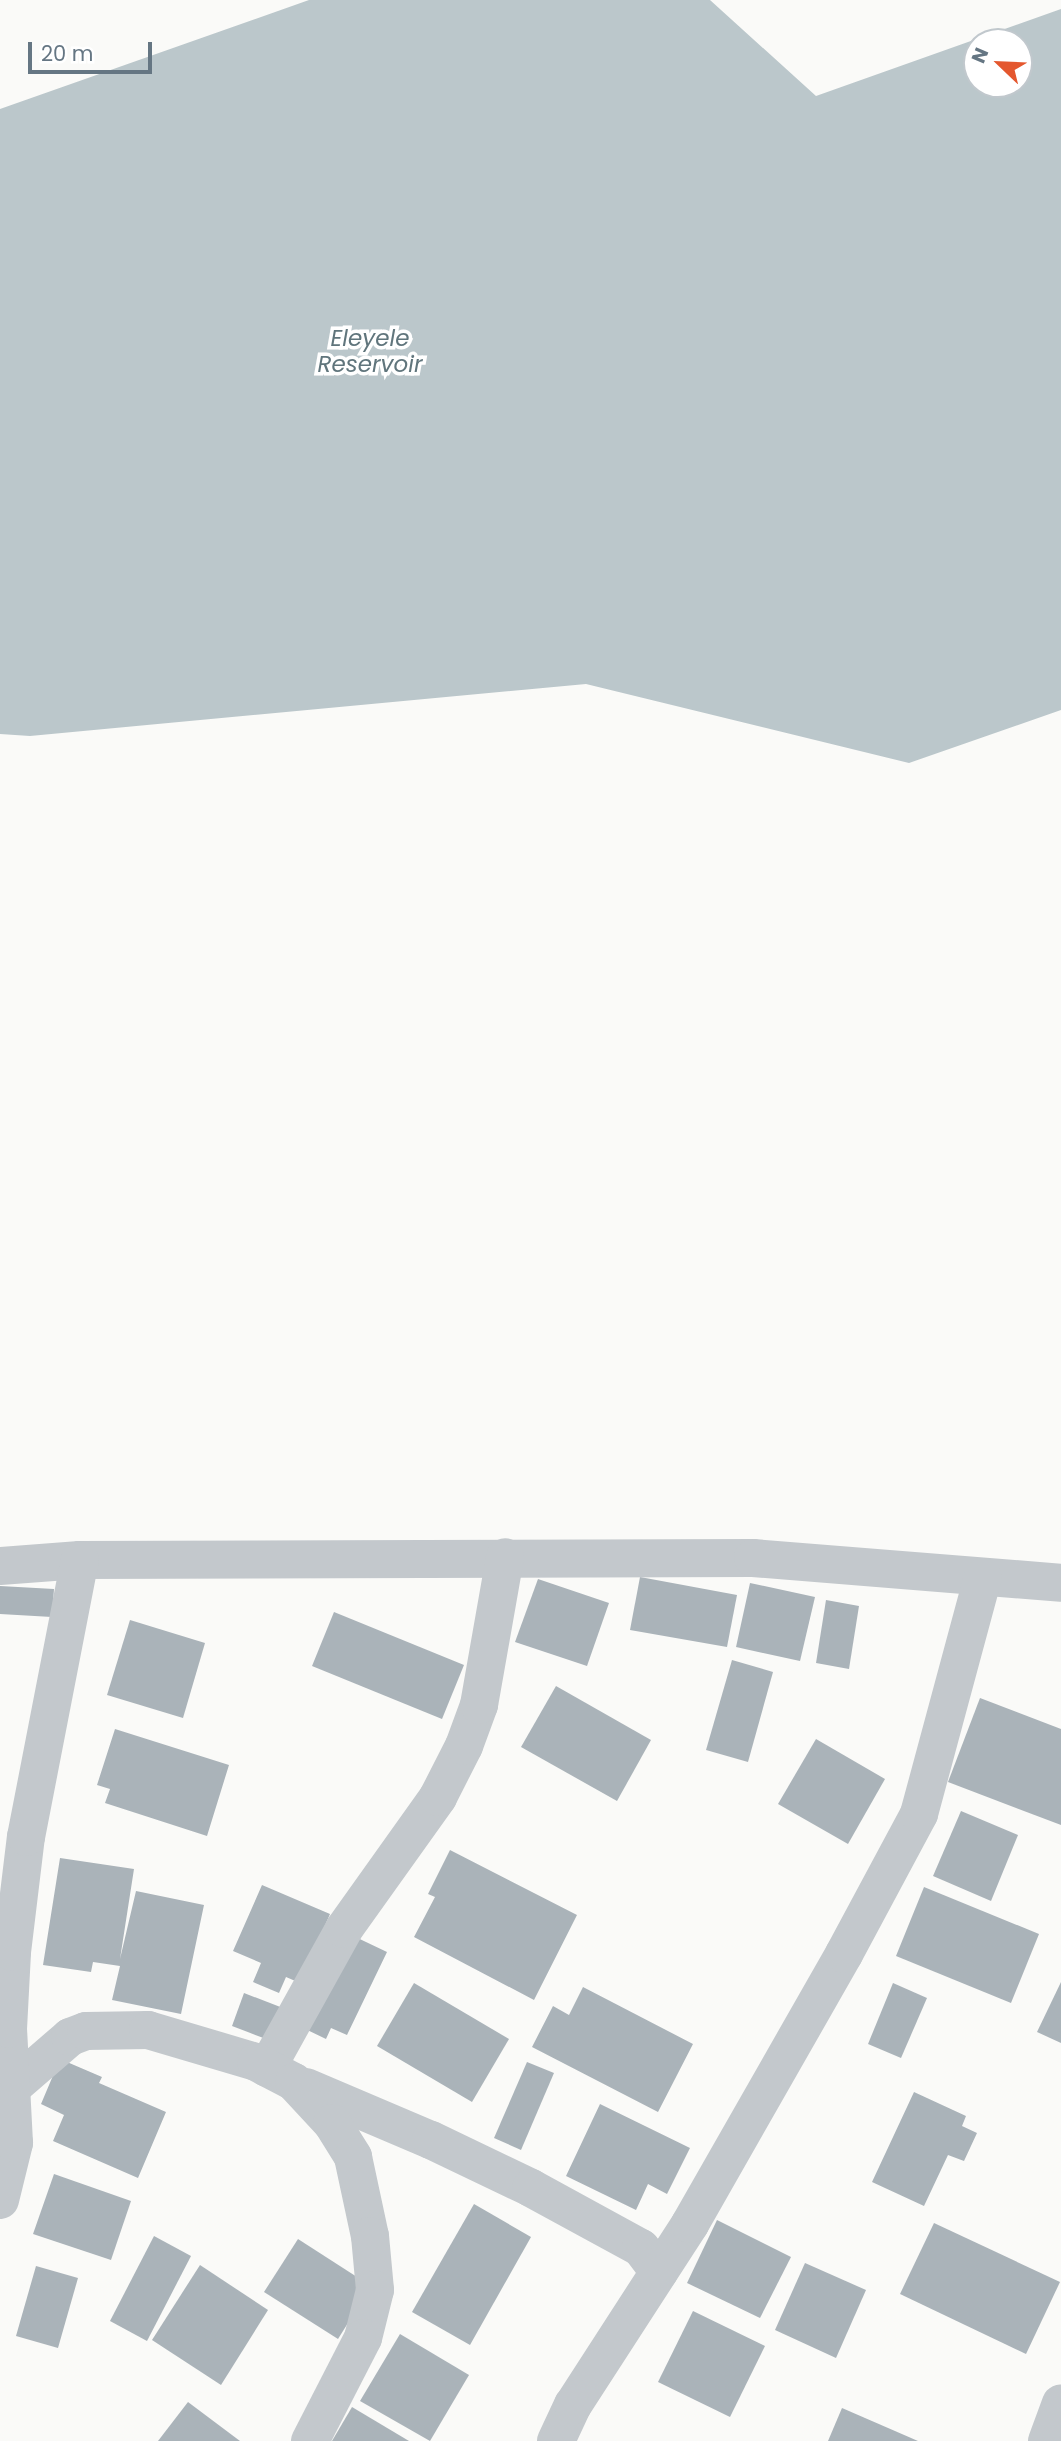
<!DOCTYPE html>
<style>
body{margin:0}
#map{position:relative;width:1061px;height:2441px;overflow:hidden;background:#fafaf8;font-family:Poppins,sans-serif}
div>[style]{position:absolute}
.water>*{inset:0;background:#bbc7cb}
.building>*{inset:0;background:#aab3b9}
.street>*{height:38px;margin:-19px;padding:0 19px;transform-origin:19px;border-radius:19px;background:#c3c8cc}
span{translate:-50% -50%;white-space:nowrap;text-align:center;line-height:1.15;-webkit-text-stroke:7px #fff;paint-order:stroke}
.water-label{font-size:23px;color:#60757c;font-style:italic}
.north{position:absolute;left:963px;top:28px;width:70px;height:70px;box-sizing:border-box;background:#fff;border:2px solid #c1c8cd;border-radius:50%;rotate:293deg;font-size:19px;font-weight:700;line-height:28px;text-align:center;color:#657683}
.north::after{content:'';display:block;margin:auto;width:24px;height:32px;background:#e4572e;clip-path:polygon(50% 0,100% 100%,50% 72%,0 100%)}
.scale{position:absolute;left:28px;top:42px;width:124px;height:32px;box-sizing:border-box;border:4px solid #657683;border-top:0;padding-left:9px;font-size:21px;line-height:24px;white-space:nowrap;color:#657683;-webkit-text-stroke:5px #fff;paint-order:stroke}
</style>
<div id="map">
<div class="water">
<i style="clip-path:polygon(evenodd,309px 0,710px 0,816px 96px,1061px 9px,1061px 710px,909px 763px,586px 684px,30px 736px,0 734px,0 109px,309px 0,977px 42px,1019px 42px,1019px 84px,977px 84px,977px 42px)"></i>
</div>
<div class="building">
<i style="clip-path:polygon(640px 1577px,737px 1595px,727px 1647px,630px 1630px)"></i>
<i style="clip-path:polygon(538px 1579px,609px 1603px,587px 1666px,515px 1642px)"></i>
<i style="clip-path:polygon(750px 1583px,815px 1597px,800px 1661px,736px 1647px)"></i>
<i style="clip-path:polygon(0 1586px,54px 1589px,52px 1617px,0 1614px)"></i>
<i style="clip-path:polygon(826px 1600px,859px 1606px,849px 1669px,816px 1663px)"></i>
<i style="clip-path:polygon(334px 1612px,464px 1665px,442px 1719px,312px 1666px)"></i>
<i style="clip-path:polygon(130px 1620px,205px 1643px,183px 1718px,107px 1695px)"></i>
<i style="clip-path:polygon(732px 1660px,773px 1672px,748px 1762px,706px 1750px)"></i>
<i style="clip-path:polygon(556px 1686px,651px 1740px,617px 1801px,521px 1747px)"></i>
<i style="clip-path:polygon(980px 1698px,1061px 1729px,1061px 1825px,948px 1782px)"></i>
<i style="clip-path:polygon(115px 1729px,229px 1765px,207px 1836px,105px 1803px,110px 1789px,97px 1785px)"></i>
<i style="clip-path:polygon(816px 1739px,885px 1779px,848px 1844px,778px 1804px)"></i>
<i style="clip-path:polygon(961px 1811px,1018px 1835px,991px 1901px,933px 1876px)"></i>
<i style="clip-path:polygon(450px 1850px,577px 1915px,534px 2000px,414px 1937px,435px 1897px,428px 1894px)"></i>
<i style="clip-path:polygon(60px 1858px,134px 1869px,120px 1959px,136px 1891px,204px 1905px,181px 2014px,112px 2000px,120px 1966px,93px 1962px,91px 1972px,43px 1965px)"></i>
<i style="clip-path:polygon(262px 1885px,330px 1914px,300px 1983px,286px 1977px,279px 1993px,253px 1982px,261px 1963px,233px 1951px)"></i>
<i style="clip-path:polygon(924px 1887px,1039px 1934px,1011px 2003px,896px 1956px)"></i>
<i style="clip-path:polygon(345px 1932px,387px 1952px,347px 2035px,331px 2028px,326px 2039px,299px 2026px)"></i>
<i style="clip-path:polygon(1061px 1982px,1061px 2043px,1037px 2032px)"></i>
<i style="clip-path:polygon(414px 1983px,509px 2039px,472px 2102px,377px 2046px)"></i>
<i style="clip-path:polygon(893px 1983px,927px 1998px,901px 2058px,868px 2044px)"></i>
<i style="clip-path:polygon(583px 1987px,693px 2044px,658px 2112px,532px 2047px,553px 2006px,569px 2015px)"></i>
<i style="clip-path:polygon(244px 1993px,288px 2010px,274px 2042px,232px 2026px)"></i>
<i style="clip-path:polygon(60px 2059px,102px 2077px,99px 2083px,166px 2112px,138px 2178px,53px 2141px,64px 2115px,41px 2104px)"></i>
<i style="clip-path:polygon(527px 2062px,554px 2073px,521px 2150px,494px 2138px)"></i>
<i style="clip-path:polygon(914px 2092px,966px 2116px,962px 2126px,977px 2133px,964px 2161px,948px 2155px,924px 2206px,872px 2182px)"></i>
<i style="clip-path:polygon(600px 2104px,690px 2148px,667px 2194px,648px 2184px,636px 2210px,566px 2176px)"></i>
<i style="clip-path:polygon(54px 2174px,131px 2201px,111px 2260px,33px 2234px)"></i>
<i style="clip-path:polygon(474px 2204px,531px 2237px,470px 2345px,412px 2312px)"></i>
<i style="clip-path:polygon(717px 2220px,791px 2257px,760px 2318px,687px 2283px)"></i>
<i style="clip-path:polygon(934px 2223px,1060px 2282px,1026px 2354px,900px 2294px)"></i>
<i style="clip-path:polygon(154px 2236px,191px 2256px,147px 2341px,110px 2321px)"></i>
<i style="clip-path:polygon(298px 2239px,371px 2286px,338px 2339px,264px 2292px)"></i>
<i style="clip-path:polygon(805px 2263px,866px 2290px,836px 2358px,775px 2330px)"></i>
<i style="clip-path:polygon(200px 2265px,268px 2310px,221px 2385px,152px 2340px)"></i>
<i style="clip-path:polygon(36px 2266px,78px 2278px,58px 2348px,16px 2336px)"></i>
<i style="clip-path:polygon(693px 2311px,765px 2346px,730px 2417px,658px 2382px)"></i>
<i style="clip-path:polygon(400px 2334px,469px 2375px,430px 2441px,360px 2401px)"></i>
<i style="clip-path:polygon(188px 2402px,240px 2441px,158px 2441px)"></i>
<i style="clip-path:polygon(352px 2407px,409px 2441px,332px 2441px)"></i>
<i style="clip-path:polygon(842px 2408px,918px 2441px,828px 2441px)"></i>
</div>
<div class="street">
<i style="left:0;top:1566px;width:80px;rotate:-4.3deg"></i>
<i style="left:80px;top:1560px;width:673px;rotate:-0.17deg"></i>
<i style="left:753px;top:1558px;width:309px;rotate:4.6deg"></i>
<i style="left:267px;top:2068px;width:159px;rotate:-61deg"></i>
<i style="left:344px;top:1929px;width:162px;rotate:-54.5deg"></i>
<i style="left:438px;top:1797px;width:57px;rotate:-63deg"></i>
<i style="left:464px;top:1746px;width:44px;rotate:-69.9deg"></i>
<i style="left:479px;top:1705px;width:150px;rotate:-80deg"></i>
<i style="left:306px;top:2087px;width:136px;rotate:23deg"></i>
<i style="left:431px;top:2140px;width:111px;rotate:25.6deg"></i>
<i style="left:531px;top:2188px;width:125px;rotate:28.6deg"></i>
<i style="left:641px;top:2248px;width:30px;rotate:53deg"></i>
<i style="left:11px;top:2088px;width:78px;rotate:-40.8deg"></i>
<i style="left:70px;top:2037px;width:17px;rotate:-21deg"></i>
<i style="left:86px;top:2031px;width:62px;rotate:-0.9deg"></i>
<i style="left:148px;top:2030px;width:113px;rotate:16.5deg"></i>
<i style="left:256px;top:2062px;width:43px;rotate:27.8deg"></i>
<i style="left:294px;top:2082px;width:56px;rotate:47.2deg"></i>
<i style="left:332px;top:2123px;width:40px;rotate:58deg"></i>
<i style="left:353px;top:2157px;width:81px;rotate:77.9deg"></i>
<i style="left:370px;top:2236px;width:54px;rotate:84.7deg"></i>
<i style="left:375px;top:2290px;width:49px;rotate:104deg"></i>
<i style="left:363px;top:2338px;width:116px;rotate:117.2deg"></i>
<i style="left:0;top:2200px;width:59px;rotate:-76.2deg"></i>
<i style="left:14px;top:2143px;width:114px;rotate:-93deg"></i>
<i style="left:8px;top:2029px;width:77px;rotate:-87deg"></i>
<i style="left:12px;top:1952px;width:116px;rotate:-83.1deg"></i>
<i style="left:26px;top:1837px;width:282px;rotate:-79deg"></i>
<i style="left:556px;top:2441px;width:40px;rotate:-65deg"></i>
<i style="left:573px;top:2405px;width:216px;rotate:-57.1deg"></i>
<i style="left:690px;top:2224px;width:311px;rotate:-60.3deg"></i>
<i style="left:844px;top:1954px;width:159px;rotate:-61.8deg"></i>
<i style="left:919px;top:1814px;width:245px;rotate:-74.9deg"></i>
<i style="left:1047px;top:2441px;width:40px;rotate:-69.8deg"></i>
</div>
<div class="water-label">
<span style="left:370px;top:351px">Eleyele<br>Reservoir</span>
</div>
<div class="north">N</div>
<div class="scale">20 m</div>
</div>
